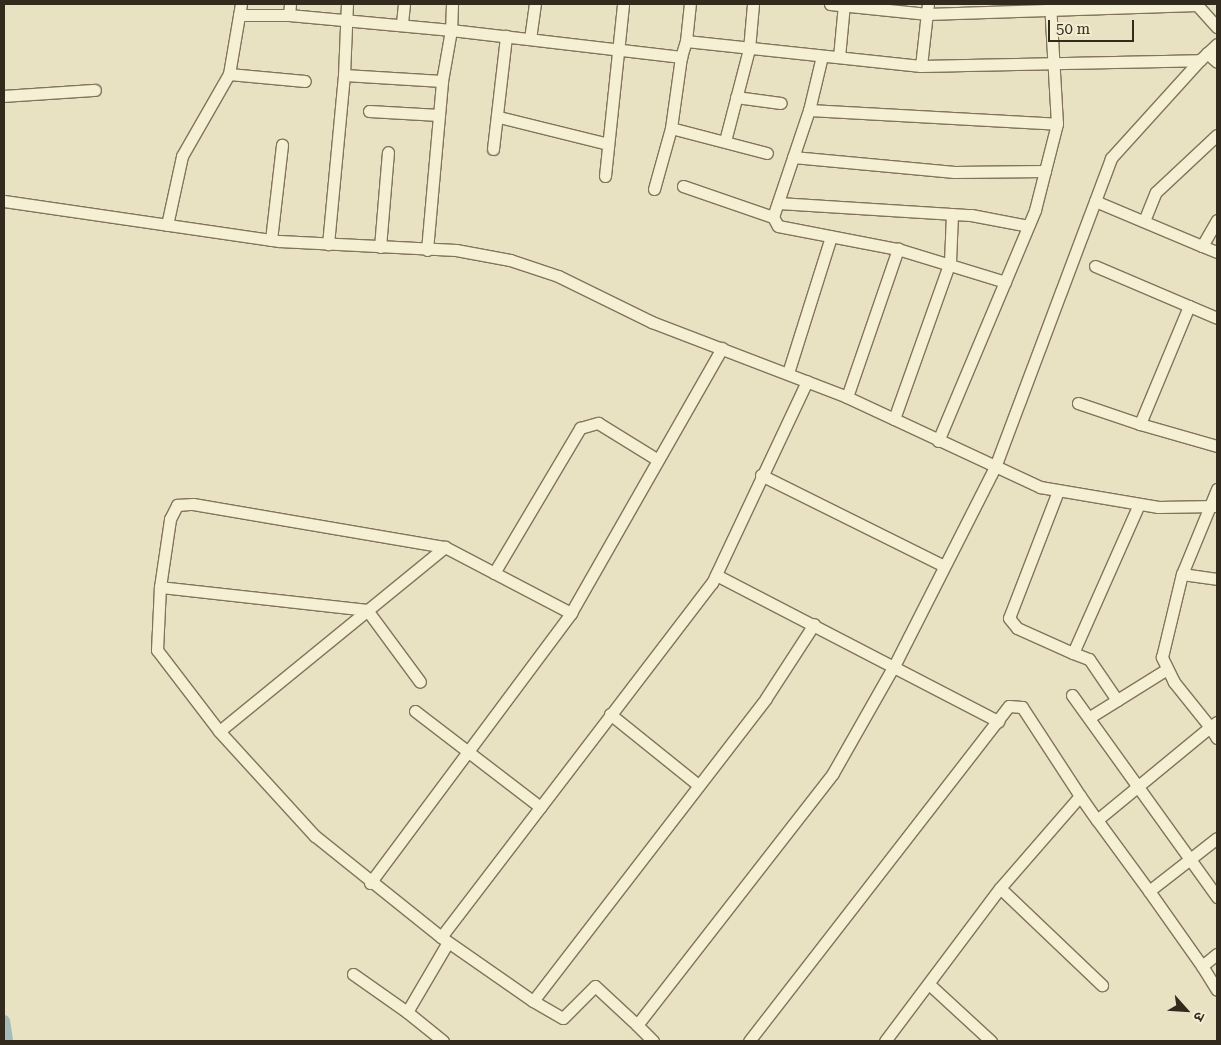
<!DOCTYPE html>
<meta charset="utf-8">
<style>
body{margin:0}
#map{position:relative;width:1221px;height:1045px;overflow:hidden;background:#e9e2c2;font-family:"Roboto Serif","Noto Sans Devanagari",serif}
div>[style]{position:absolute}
.canal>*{height:12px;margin:-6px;padding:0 6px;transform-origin:6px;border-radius:6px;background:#a4bcb8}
.roads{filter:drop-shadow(1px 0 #82745b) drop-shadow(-1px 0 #82745b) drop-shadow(0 1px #82745b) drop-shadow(0 -1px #82745b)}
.street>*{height:11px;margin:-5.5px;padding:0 5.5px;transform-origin:5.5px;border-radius:5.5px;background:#f5efd4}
span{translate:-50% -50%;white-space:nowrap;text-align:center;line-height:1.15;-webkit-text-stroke:4px #f2ecd1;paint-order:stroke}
.frame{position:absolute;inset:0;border:5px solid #332a1e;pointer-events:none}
.north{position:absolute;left:1161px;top:985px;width:50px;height:50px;-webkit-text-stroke:4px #f2ecd1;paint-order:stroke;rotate:116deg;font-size:14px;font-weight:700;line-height:20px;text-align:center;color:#332a1e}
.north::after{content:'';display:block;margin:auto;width:18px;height:22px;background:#332a1e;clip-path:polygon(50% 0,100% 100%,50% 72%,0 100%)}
.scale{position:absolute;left:1048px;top:20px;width:86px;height:22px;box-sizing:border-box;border:2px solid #332a1e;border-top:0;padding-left:6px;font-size:15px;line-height:18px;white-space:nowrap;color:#332a1e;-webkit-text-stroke:4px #f2ecd1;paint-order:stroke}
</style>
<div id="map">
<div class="canal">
<i style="left:4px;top:1021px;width:20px;rotate:81deg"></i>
</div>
<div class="roads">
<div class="street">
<i style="left:290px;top:4px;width:11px;rotate:95deg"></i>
<i style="left:289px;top:15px;width:163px;rotate:5.3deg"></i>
<i style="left:451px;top:30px;width:52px;rotate:100deg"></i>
<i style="left:442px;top:81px;width:98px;rotate:-176.5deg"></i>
<i style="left:344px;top:75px;width:170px;rotate:95.4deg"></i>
<i style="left:452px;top:4px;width:26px;rotate:92deg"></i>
<i style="left:451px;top:30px;width:232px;rotate:6.7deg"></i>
<i style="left:681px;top:57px;width:17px;rotate:-73deg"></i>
<i style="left:686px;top:41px;width:236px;rotate:6.1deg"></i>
<i style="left:921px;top:66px;width:279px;rotate:-1.2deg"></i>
<i style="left:1200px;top:60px;width:23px;rotate:-43deg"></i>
<i style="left:830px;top:4px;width:98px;rotate:5.9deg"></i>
<i style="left:927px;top:14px;width:270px;rotate:-1.9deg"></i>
<i style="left:1197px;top:5px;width:30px;rotate:48deg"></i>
<i style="left:239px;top:15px;width:50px"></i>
<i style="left:402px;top:23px;width:19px;rotate:-84deg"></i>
<i style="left:530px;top:39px;width:35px;rotate:-82deg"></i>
<i style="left:686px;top:41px;width:37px;rotate:-84deg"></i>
<i style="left:1207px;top:53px;width:13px;rotate:42deg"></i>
<i style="left:822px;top:56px;width:56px;rotate:103.5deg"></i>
<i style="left:809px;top:110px;width:248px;rotate:3.2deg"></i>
<i style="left:839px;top:57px;width:53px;rotate:-84.6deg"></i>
<i style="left:921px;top:66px;width:62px;rotate:-83.6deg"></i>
<i style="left:229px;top:74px;width:76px;rotate:5.3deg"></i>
<i style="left:344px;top:75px;width:71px;rotate:-87.6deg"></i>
<i style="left:4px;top:96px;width:91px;rotate:-3.8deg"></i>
<i style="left:736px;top:97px;width:45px;rotate:7.6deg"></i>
<i style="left:809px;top:110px;width:113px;rotate:108.6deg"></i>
<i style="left:773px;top:217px;width:10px;rotate:61deg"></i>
<i style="left:778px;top:226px;width:122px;rotate:10.9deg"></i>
<i style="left:898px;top:249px;width:112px;rotate:17.1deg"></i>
<i style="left:369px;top:111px;width:70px;rotate:3.3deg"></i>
<i style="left:499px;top:117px;width:112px;rotate:13.9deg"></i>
<i style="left:671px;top:128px;width:99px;rotate:14.6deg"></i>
<i style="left:725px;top:141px;width:95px;rotate:-75.4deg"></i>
<i style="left:749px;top:49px;width:45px;rotate:-84.9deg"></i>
<i style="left:493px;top:149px;width:114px;rotate:-83.4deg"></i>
<i style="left:793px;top:157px;width:162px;rotate:5.3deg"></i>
<i style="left:954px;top:172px;width:91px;rotate:-0.6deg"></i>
<i style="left:605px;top:176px;width:173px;rotate:-84deg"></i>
<i style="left:683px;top:186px;width:95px;rotate:19deg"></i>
<i style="left:654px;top:189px;width:63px;rotate:-74.4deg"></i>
<i style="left:671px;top:128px;width:72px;rotate:-82deg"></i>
<i style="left:4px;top:201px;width:278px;rotate:8.3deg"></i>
<i style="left:279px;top:241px;width:177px;rotate:2.9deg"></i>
<i style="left:456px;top:250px;width:55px;rotate:10.5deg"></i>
<i style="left:510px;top:260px;width:51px;rotate:18.4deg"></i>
<i style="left:558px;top:276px;width:105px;rotate:26.1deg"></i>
<i style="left:652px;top:322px;width:209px;rotate:21deg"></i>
<i style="left:847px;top:397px;width:213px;rotate:25deg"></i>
<i style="left:1040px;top:487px;width:120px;rotate:9.6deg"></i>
<i style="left:1158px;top:507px;width:59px;rotate:-1deg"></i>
<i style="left:1095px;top:201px;width:116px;rotate:22.8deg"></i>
<i style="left:778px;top:203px;width:193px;rotate:3.6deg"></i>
<i style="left:971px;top:215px;width:58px;rotate:10.9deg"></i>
<i style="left:1217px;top:220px;width:30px;rotate:120deg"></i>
<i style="left:1202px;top:246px;width:16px;rotate:22deg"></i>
<i style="left:1144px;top:221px;width:31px;rotate:-68deg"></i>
<i style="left:1156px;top:192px;width:83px;rotate:-43.1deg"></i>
<i style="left:167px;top:225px;width:71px;rotate:-77.7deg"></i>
<i style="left:182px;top:156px;width:95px;rotate:-60.2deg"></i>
<i style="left:229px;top:74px;width:71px;rotate:-80.3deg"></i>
<i style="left:271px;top:240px;width:96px;rotate:-83.4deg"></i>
<i style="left:380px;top:247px;width:95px;rotate:-85.2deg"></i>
<i style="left:427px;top:250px;width:170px;rotate:-84.9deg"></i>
<i style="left:1095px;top:266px;width:102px;rotate:23.1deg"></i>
<i style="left:1189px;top:306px;width:128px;rotate:112.6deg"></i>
<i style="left:1140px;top:424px;width:80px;rotate:15.9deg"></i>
<i style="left:1189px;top:306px;width:30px;rotate:23deg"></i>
<i style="left:722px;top:348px;width:305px;rotate:119.7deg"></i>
<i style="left:571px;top:613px;width:142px;rotate:-152.4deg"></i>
<i style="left:445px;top:547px;width:291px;rotate:140.8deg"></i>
<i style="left:219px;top:731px;width:142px;rotate:47.6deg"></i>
<i style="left:315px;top:836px;width:161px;rotate:38.7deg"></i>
<i style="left:441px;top:937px;width:446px;rotate:-52.6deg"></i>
<i style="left:712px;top:583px;width:223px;rotate:-64.8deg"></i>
<i style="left:788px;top:373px;width:143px;rotate:-72.5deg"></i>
<i style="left:847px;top:397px;width:157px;rotate:-71deg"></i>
<i style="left:1078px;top:403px;width:65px;rotate:18.7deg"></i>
<i style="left:894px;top:419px;width:167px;rotate:-70.4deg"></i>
<i style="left:950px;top:262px;width:48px;rotate:-87.6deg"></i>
<i style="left:938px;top:441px;width:251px;rotate:-67.2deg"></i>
<i style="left:1035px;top:210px;width:89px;rotate:-75.7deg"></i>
<i style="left:1057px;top:124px;width:120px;rotate:-93.3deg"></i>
<i style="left:761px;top:475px;width:202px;rotate:26.4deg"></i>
<i style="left:1058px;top:491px;width:136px;rotate:111.1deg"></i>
<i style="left:1009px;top:618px;width:13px;rotate:51deg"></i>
<i style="left:1017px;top:628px;width:61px;rotate:24.1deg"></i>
<i style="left:1073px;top:653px;width:163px;rotate:-66.1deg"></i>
<i style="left:494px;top:573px;width:169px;rotate:-59.3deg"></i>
<i style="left:580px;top:428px;width:19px;rotate:-16deg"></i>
<i style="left:598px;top:423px;width:70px;rotate:31.7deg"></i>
<i style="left:1182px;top:574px;width:35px;rotate:8deg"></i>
<i style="left:716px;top:575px;width:318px;rotate:27.4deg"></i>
<i style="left:160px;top:587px;width:69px;rotate:-81.6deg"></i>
<i style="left:170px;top:519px;width:16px;rotate:-63deg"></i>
<i style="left:177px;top:505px;width:16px;rotate:-4deg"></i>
<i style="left:193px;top:504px;width:256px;rotate:9.7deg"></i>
<i style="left:1073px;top:653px;width:17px;rotate:21deg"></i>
<i style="left:1089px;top:659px;width:50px;rotate:55.7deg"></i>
<i style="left:1072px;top:695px;width:249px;rotate:54.3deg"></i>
<i style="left:415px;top:711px;width:158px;rotate:37.5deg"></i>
<i style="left:610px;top:714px;width:112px;rotate:38.8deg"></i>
<i style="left:1090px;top:717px;width:91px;rotate:-31.9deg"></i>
<i style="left:1217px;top:722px;width:9px;rotate:144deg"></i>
<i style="left:1210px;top:727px;width:13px;rotate:58deg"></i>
<i style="left:219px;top:731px;width:102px;rotate:-127.4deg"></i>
<i style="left:157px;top:650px;width:63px;rotate:-87.3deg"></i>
<i style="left:160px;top:587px;width:208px;rotate:6.3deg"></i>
<i style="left:367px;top:610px;width:89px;rotate:53.6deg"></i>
<i style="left:1097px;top:820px;width:88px;rotate:53.8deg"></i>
<i style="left:1149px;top:891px;width:86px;rotate:-37.9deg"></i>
<i style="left:370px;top:883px;width:337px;rotate:-53.3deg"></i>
<i style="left:1000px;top:888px;width:141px;rotate:43.6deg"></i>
<i style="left:1149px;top:891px;width:92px;rotate:54.8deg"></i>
<i style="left:1202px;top:966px;width:19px;rotate:-39deg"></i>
<i style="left:441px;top:937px;width:112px;rotate:34.8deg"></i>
<i style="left:533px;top:1001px;width:382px;rotate:-52.4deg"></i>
<i style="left:766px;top:698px;width:88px;rotate:-57deg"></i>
<i style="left:1202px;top:966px;width:28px;rotate:58deg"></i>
<i style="left:353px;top:974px;width:66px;rotate:35.1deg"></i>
<i style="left:930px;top:985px;width:83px;rotate:42.6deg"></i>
<i style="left:533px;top:1001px;width:34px;rotate:30deg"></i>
<i style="left:563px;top:1018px;width:45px;rotate:-45deg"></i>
<i style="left:595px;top:986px;width:57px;rotate:42.9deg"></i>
<i style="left:443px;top:1041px;width:46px;rotate:-141.1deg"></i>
<i style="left:407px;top:1012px;width:81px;rotate:-59.6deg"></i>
<i style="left:653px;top:1041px;width:23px;rotate:-135deg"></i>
<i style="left:637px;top:1025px;width:319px;rotate:-52.1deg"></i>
<i style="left:833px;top:773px;width:125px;rotate:-60.4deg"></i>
<i style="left:895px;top:664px;width:221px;rotate:-63.1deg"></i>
<i style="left:995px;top:467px;width:330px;rotate:-69.4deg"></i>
<i style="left:1111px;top:158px;width:132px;rotate:-47.8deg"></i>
<i style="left:749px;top:1041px;width:424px;rotate:-52.2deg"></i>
<i style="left:1009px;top:706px;width:13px;rotate:4deg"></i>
<i style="left:1022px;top:707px;width:106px;rotate:56.9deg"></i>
<i style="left:885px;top:1041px;width:191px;rotate:-53.1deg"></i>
<i style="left:1000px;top:888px;width:122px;rotate:-49deg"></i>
<i style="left:1080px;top:796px;width:29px;rotate:55deg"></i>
<i style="left:1097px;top:820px;width:146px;rotate:-39.5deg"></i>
<i style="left:1210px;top:727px;width:58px;rotate:-128.7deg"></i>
<i style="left:1174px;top:682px;width:28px;rotate:-116deg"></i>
<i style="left:1162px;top:657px;width:85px;rotate:-76.5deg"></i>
<i style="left:1182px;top:574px;width:92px;rotate:-67.6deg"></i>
</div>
</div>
<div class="frame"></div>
<div class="north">उ</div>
<div class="scale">50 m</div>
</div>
